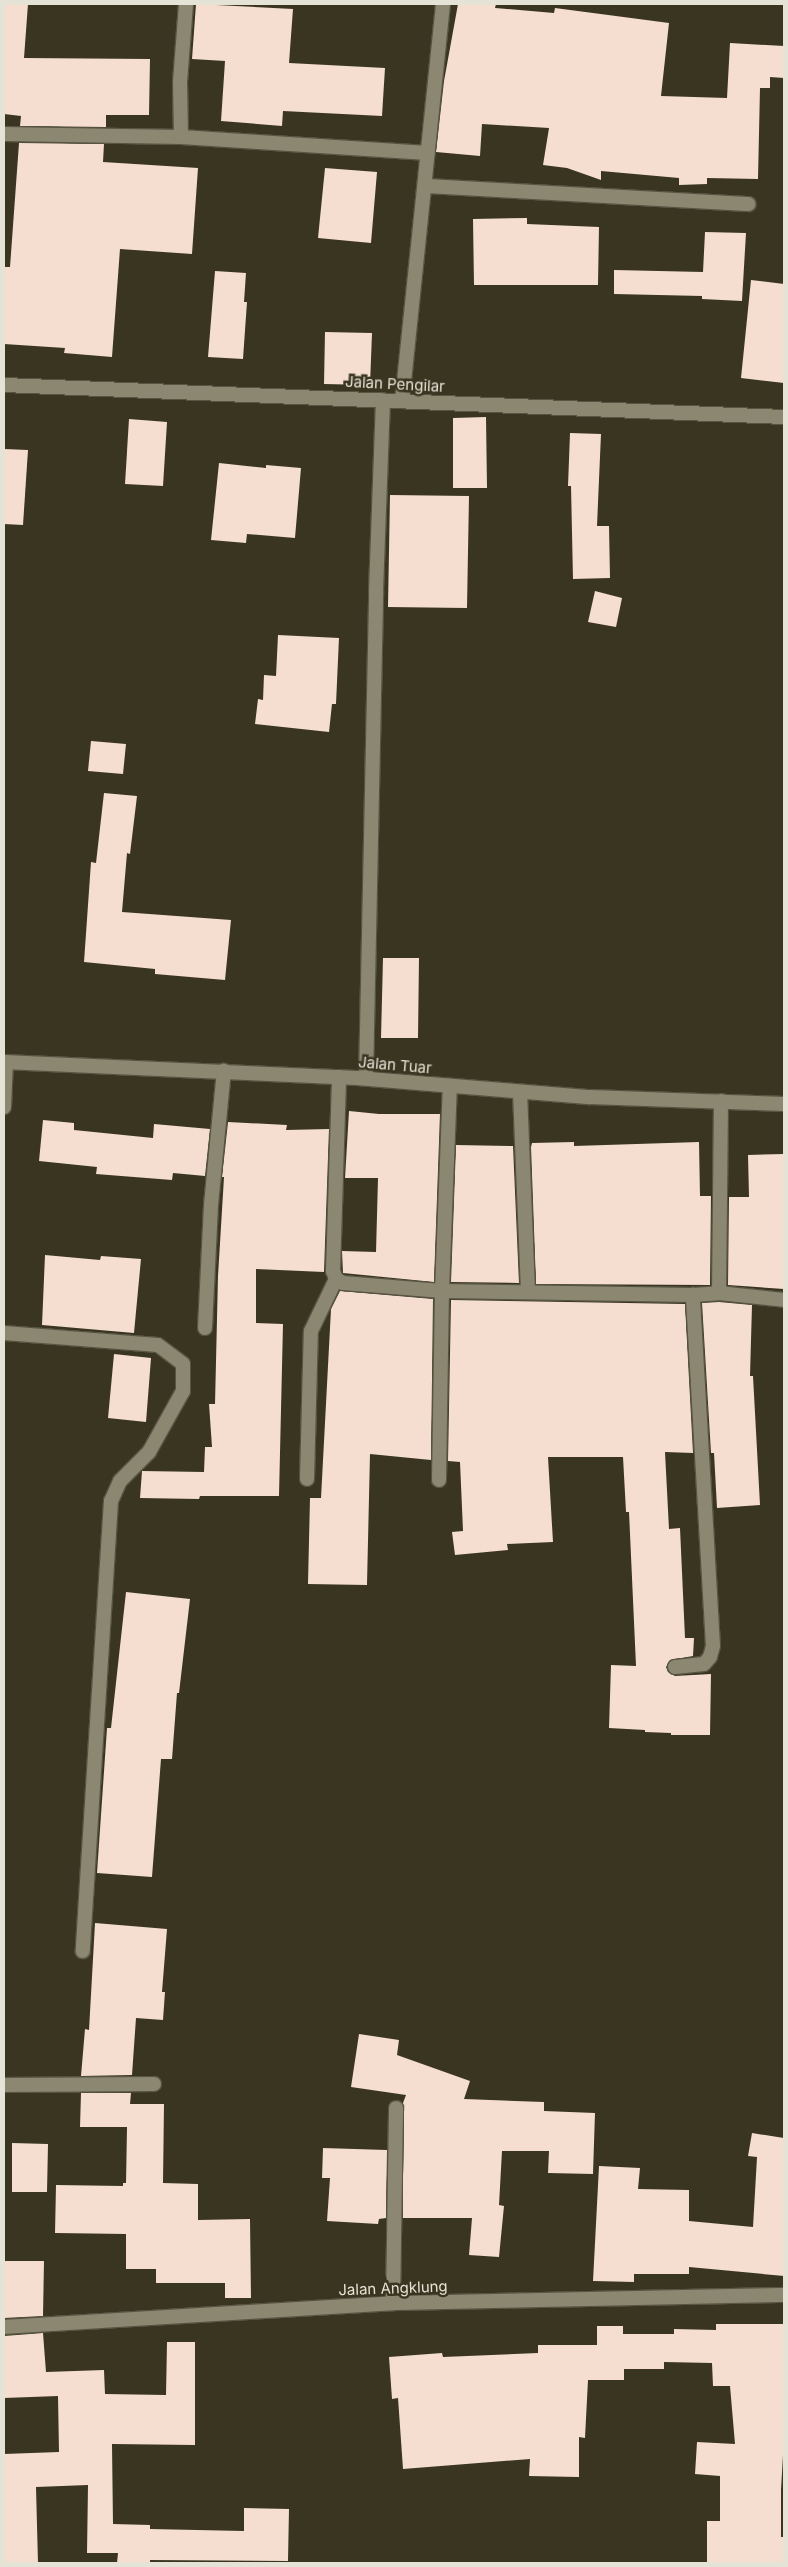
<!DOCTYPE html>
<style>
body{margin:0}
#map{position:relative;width:788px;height:2567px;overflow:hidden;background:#393521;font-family:Inter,sans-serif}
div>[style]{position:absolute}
.building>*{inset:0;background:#f5ddcf}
.roads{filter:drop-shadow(1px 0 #575442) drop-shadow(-1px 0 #575442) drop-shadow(0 1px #575442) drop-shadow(0 -1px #575442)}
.minor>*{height:14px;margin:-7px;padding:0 7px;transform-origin:7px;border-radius:7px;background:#8b8770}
span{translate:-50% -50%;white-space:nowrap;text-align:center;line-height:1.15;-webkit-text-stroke:5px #393521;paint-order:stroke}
.street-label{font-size:15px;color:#e5e3d6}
.frame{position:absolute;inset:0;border:5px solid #e5e3d6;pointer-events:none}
</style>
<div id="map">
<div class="building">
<i style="clip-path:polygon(4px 4px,28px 4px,24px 58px,150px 59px,149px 115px,106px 115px,106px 127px,20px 126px,21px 116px,4px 114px)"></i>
<i style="clip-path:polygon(196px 4px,293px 9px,289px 63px,385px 68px,382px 116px,283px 111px,282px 126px,221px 121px,225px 61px,192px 59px)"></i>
<i style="clip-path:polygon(458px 4px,496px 4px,495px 8px,554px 13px,555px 8px,669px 23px,661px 96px,727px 98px,730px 43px,784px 46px,784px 78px,770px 77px,770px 88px,760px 88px,758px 179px,707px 178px,707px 184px,679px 185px,679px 178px,601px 171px,601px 180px,567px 168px,543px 165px,549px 128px,482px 124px,480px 156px,436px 152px,444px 81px)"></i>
<i style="clip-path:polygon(19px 143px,104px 144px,103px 162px,198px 168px,192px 254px,120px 249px,112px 357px,64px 353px,65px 348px,4px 344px,4px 267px,10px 267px)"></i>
<i style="clip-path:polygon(325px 168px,377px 172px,371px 243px,318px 238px)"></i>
<i style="clip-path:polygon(527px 218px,527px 224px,599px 227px,598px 285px,474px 285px,473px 219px)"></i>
<i style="clip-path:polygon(705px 232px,746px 233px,742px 301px,702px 299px,702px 296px,614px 294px,614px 270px,703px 272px)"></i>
<i style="clip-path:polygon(215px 271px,246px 273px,244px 302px,247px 302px,243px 359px,208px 357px)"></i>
<i style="clip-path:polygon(751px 280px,784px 284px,784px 383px,741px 378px)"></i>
<i style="clip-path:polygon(325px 332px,372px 333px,370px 385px,324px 384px)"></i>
<i style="clip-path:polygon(486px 417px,487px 488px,453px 488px,453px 418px)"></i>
<i style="clip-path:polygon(129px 419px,167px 422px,163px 486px,125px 484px)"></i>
<i style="clip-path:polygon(570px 433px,601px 434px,597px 526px,609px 526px,610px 578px,573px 579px,571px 486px,568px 486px)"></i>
<i style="clip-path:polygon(4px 449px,28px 450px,23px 525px,4px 524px)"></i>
<i style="clip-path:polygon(219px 463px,266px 468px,266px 465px,301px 468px,295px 538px,247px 534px,246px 543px,211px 540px)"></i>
<i style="clip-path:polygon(390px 495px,469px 496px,467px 608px,388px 607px)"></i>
<i style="clip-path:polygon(595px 591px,622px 598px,616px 627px,588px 622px)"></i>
<i style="clip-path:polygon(278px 635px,339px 638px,336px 704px,332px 704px,329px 732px,255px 724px,258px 699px,263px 700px,264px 675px,276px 676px)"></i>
<i style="clip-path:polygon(91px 741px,126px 744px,123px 774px,88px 771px)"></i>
<i style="clip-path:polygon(104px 793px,137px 796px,130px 854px,127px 853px,122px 912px,231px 920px,225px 980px,155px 974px,155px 969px,84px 962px,91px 862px,96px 863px)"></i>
<i style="clip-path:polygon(383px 958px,419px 958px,418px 1038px,381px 1038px)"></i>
<i style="clip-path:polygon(349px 1111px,379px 1114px,440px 1114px,434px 1282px,343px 1273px,342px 1251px,376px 1252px,378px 1178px,345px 1178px)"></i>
<i style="clip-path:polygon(43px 1120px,74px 1123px,74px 1130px,153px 1138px,154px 1124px,210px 1129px,205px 1176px,173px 1173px,172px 1180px,96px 1174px,97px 1167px,39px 1161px)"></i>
<i style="clip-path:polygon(228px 1122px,287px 1125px,286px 1130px,329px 1129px,324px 1272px,256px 1269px,256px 1323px,283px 1324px,279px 1496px,200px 1496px,199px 1499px,140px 1498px,142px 1471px,204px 1472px,205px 1447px,212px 1447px,209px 1404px,215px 1404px,218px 1276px,224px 1177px,222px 1177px)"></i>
<i style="clip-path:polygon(574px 1142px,574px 1146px,699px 1142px,700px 1196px,711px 1196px,710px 1285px,536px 1284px,531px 1147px,532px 1143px)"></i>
<i style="clip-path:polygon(456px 1145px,513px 1146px,519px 1283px,451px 1282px)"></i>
<i style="clip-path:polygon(784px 1154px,784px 1289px,728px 1285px,729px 1197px,749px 1197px,748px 1155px)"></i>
<i style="clip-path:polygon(45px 1255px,100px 1260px,101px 1256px,141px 1259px,134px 1333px,42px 1325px)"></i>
<i style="clip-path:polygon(340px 1291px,433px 1299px,431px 1460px,370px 1454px,367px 1585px,308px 1584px,310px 1498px,321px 1498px,331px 1309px)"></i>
<i style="clip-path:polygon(451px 1300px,685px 1304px,693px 1453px,665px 1452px,669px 1529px,680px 1528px,685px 1638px,694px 1638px,693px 1656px,670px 1660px,666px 1667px,668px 1672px,675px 1676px,711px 1674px,710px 1735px,671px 1735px,671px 1733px,645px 1732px,645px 1730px,609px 1728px,611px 1665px,636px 1666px,629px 1512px,626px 1512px,623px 1457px,548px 1457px,553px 1542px,507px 1544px,508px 1550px,455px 1555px,452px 1532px,463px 1531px,460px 1462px,448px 1461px)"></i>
<i style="clip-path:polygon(719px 1302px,752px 1305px,750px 1376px,753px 1376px,760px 1505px,717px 1508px,714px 1453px,711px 1453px,702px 1303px)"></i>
<i style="clip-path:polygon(114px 1354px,151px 1358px,146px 1422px,108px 1418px)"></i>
<i style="clip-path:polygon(126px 1592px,190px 1599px,179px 1693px,177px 1693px,172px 1759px,161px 1759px,152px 1877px,97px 1873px,107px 1728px,111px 1728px)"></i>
<i style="clip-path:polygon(95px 1923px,167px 1929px,162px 1992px,165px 1992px,163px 2020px,136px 2018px,132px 2075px,81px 2076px,85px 2029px,89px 2030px)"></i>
<i style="clip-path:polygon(359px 2034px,399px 2040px,397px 2055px,470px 2081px,464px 2099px,544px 2102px,544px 2111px,595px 2113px,593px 2174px,548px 2173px,549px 2151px,502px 2151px,499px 2205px,504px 2206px,499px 2257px,469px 2255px,472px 2218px,403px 2218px,403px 2103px,406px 2095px,351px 2087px)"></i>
<i style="clip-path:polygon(81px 2093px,131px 2093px,130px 2104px,164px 2104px,163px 2183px,198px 2184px,198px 2220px,250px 2219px,251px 2298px,225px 2298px,225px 2283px,156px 2283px,156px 2269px,126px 2269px,126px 2234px,55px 2233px,56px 2185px,123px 2186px,123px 2183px,126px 2183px,127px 2127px,80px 2127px)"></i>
<i style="clip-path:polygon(752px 2133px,784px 2138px,784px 2276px,689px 2267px,689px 2274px,634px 2274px,634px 2282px,593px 2281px,599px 2166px,640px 2168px,638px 2189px,689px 2190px,689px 2221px,753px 2227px,757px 2157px,748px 2156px)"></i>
<i style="clip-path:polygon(12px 2143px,48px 2144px,47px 2192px,12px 2192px)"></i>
<i style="clip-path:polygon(323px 2148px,387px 2150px,386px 2218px,379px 2219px,378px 2224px,327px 2221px,330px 2178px,322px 2178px)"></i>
<i style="clip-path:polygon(4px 2261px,44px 2261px,43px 2316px,4px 2318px)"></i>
<i style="clip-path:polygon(716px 2324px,784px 2324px,784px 2438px,781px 2490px,781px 2537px,784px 2537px,784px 2563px,707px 2563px,707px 2521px,720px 2521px,720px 2476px,695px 2474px,697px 2442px,735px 2444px,730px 2386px,713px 2386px,712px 2363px,664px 2362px,664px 2369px,624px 2369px,624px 2380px,588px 2380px,585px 2438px,579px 2437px,579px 2477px,529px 2476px,530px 2459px,403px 2469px,398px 2398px,392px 2399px,389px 2357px,442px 2353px,443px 2357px,538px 2353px,538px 2345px,597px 2345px,597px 2326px,623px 2326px,623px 2334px,674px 2334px,674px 2329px,716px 2330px)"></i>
<i style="clip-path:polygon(43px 2333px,46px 2372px,104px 2370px,105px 2394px,166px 2395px,167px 2342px,195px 2342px,195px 2445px,112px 2444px,113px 2524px,150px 2525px,150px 2529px,244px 2531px,244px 2508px,289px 2509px,288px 2561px,150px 2560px,150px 2563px,117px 2563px,118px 2553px,87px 2553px,88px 2485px,36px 2487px,38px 2563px,4px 2563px,4px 2454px,59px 2452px,58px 2396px,4px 2398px,4px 2336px)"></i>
</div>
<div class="roads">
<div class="minor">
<i style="left:4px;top:134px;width:177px;rotate:1deg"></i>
<i style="left:181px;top:137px;width:247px;rotate:3.7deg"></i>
<i style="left:181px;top:137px;width:55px;rotate:-91deg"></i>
<i style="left:180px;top:82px;width:78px;rotate:-85.6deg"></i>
<i style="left:425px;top:186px;width:324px;rotate:3.2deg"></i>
<i style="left:4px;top:385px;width:781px;rotate:2.35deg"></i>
<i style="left:402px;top:401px;width:399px;rotate:-84.1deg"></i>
<i style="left:4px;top:1062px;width:353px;rotate:2.6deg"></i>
<i style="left:357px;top:1078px;width:234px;rotate:4.7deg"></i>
<i style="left:590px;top:1097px;width:194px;rotate:2.1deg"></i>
<i style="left:366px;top:1078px;width:487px;rotate:-88.8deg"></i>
<i style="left:376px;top:591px;width:191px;rotate:-87.9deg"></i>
<i style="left:520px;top:1092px;width:200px;rotate:87.7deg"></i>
<i style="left:4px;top:1107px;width:45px;rotate:-87.5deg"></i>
<i style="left:336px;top:1279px;width:8px;rotate:30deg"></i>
<i style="left:343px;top:1283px;width:99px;rotate:4.6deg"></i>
<i style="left:442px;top:1291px;width:251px;rotate:0.9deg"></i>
<i style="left:693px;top:1295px;width:26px;rotate:-4deg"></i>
<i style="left:719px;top:1293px;width:65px;rotate:6.1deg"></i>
<i style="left:719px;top:1293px;width:192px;rotate:-89.4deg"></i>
<i style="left:205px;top:1328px;width:123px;rotate:-87.2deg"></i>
<i style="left:211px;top:1205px;width:135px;rotate:-84.5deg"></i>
<i style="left:4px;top:1333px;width:154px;rotate:4.5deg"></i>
<i style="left:158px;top:1345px;width:31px;rotate:37deg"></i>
<i style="left:183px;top:1364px;width:27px;rotate:90deg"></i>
<i style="left:183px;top:1391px;width:70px;rotate:119.1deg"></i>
<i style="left:149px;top:1452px;width:41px;rotate:135deg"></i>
<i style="left:120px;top:1481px;width:22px;rotate:114deg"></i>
<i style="left:111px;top:1501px;width:451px;rotate:93.6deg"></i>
<i style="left:307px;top:1479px;width:148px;rotate:-88.5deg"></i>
<i style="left:311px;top:1331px;width:58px;rotate:-64.3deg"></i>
<i style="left:336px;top:1279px;width:9px;rotate:-111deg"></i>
<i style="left:333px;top:1271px;width:194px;rotate:-88.2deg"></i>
<i style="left:439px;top:1480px;width:189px;rotate:-89.1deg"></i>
<i style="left:442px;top:1291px;width:205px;rotate:-87.8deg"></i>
<i style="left:675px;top:1667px;width:29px;rotate:-6deg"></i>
<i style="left:704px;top:1664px;width:9px;rotate:-49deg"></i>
<i style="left:710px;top:1657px;width:11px;rotate:-75deg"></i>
<i style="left:713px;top:1646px;width:352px;rotate:-93.3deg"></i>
<i style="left:4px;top:2085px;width:150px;rotate:-0.4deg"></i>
<i style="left:393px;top:2303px;width:195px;rotate:-89.1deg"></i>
<i style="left:4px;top:2327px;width:390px;rotate:-3.5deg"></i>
<i style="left:393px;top:2303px;width:391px;rotate:-1.2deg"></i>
</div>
</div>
<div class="street-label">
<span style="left:395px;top:384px;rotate:3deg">Jalan Pengilar</span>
<span style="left:395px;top:1065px;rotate:5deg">Jalan Tuar</span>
<span style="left:393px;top:2288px;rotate:-2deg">Jalan Angklung</span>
</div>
<div class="frame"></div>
</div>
